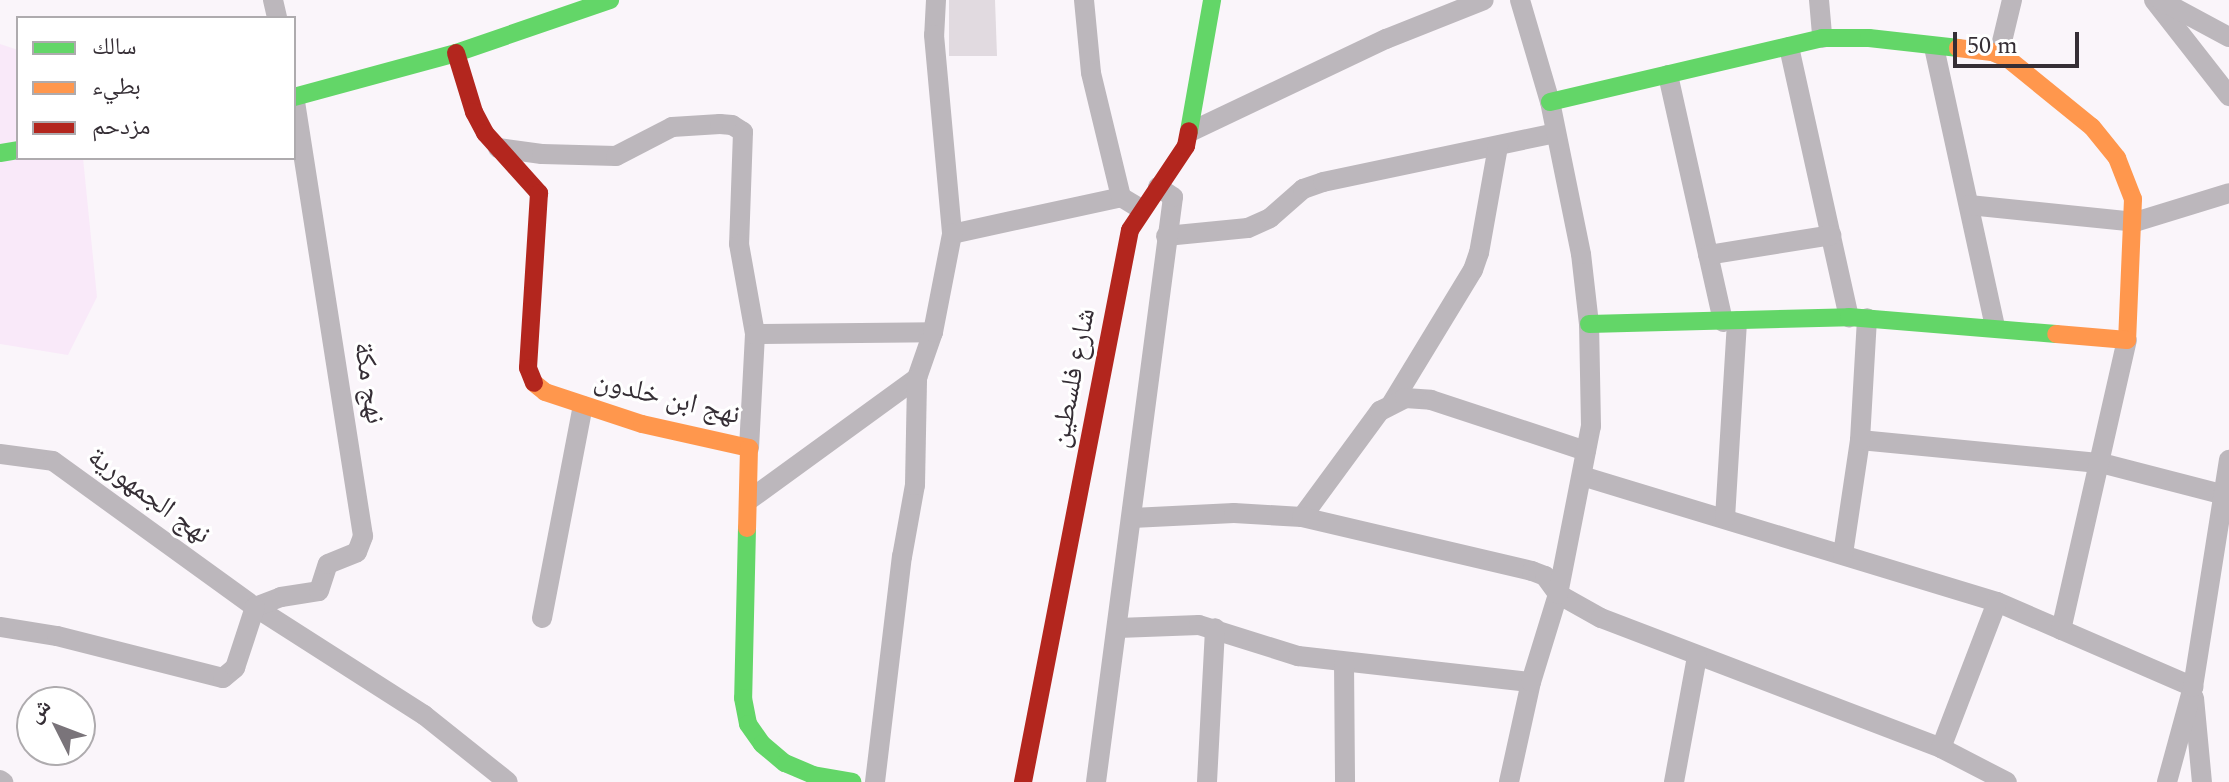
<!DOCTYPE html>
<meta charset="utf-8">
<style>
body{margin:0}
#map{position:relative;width:2229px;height:782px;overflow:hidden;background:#faf5fa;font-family:Spectral,"Noto Naskh Arabic",serif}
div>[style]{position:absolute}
.built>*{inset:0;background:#f9e9f9}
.building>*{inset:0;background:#e1dae0}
.street>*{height:20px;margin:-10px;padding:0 10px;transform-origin:10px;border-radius:10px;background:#bcb7bc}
.fast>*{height:18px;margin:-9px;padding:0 9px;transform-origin:9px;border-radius:9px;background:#63d668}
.slow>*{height:18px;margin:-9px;padding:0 9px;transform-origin:9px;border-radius:9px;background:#ff974d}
.jam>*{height:18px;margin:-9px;padding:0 9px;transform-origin:9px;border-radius:9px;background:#b3261e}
span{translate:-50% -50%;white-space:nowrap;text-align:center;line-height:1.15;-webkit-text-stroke:6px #fff;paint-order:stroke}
.street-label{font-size:28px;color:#352e35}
.legend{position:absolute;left:16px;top:16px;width:280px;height:144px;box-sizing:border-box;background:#fff;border:2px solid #aeabae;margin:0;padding:10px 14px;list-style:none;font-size:24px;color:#352e35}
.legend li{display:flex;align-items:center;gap:16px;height:40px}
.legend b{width:40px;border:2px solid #aeabae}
.north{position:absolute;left:16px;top:686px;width:80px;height:80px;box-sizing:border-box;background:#fff;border:2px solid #aeabae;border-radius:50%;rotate:312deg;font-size:22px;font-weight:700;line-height:32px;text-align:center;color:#352e35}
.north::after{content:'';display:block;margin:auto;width:28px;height:36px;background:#7a747a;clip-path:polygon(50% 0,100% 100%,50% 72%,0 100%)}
.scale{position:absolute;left:1953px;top:32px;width:126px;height:36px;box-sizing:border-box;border:4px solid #352e35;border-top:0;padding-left:10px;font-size:24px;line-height:28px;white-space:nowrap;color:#352e35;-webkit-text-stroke:6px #fff;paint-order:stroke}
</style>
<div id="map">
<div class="built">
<i style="clip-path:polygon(0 44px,18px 50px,18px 158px,83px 158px,97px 297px,68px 355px,0 344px)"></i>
</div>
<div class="building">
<i style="clip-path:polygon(949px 0,995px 0,997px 56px,949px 56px)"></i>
</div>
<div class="street">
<i style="left:273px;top:0;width:18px;rotate:77deg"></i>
<i style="left:936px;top:0;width:35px;rotate:93deg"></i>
<i style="left:934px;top:35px;width:200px;rotate:84.8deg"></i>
<i style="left:952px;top:234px;width:173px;rotate:-12.3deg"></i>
<i style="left:1121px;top:197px;width:23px;rotate:31deg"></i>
<i style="left:1084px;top:0;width:73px;rotate:84.5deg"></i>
<i style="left:1091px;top:73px;width:128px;rotate:76.4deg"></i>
<i style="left:1819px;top:0;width:38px;rotate:85deg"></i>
<i style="left:2154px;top:0;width:122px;rotate:52deg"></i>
<i style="left:2160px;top:0;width:78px;rotate:28.2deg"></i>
<i style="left:1789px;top:47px;width:277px;rotate:77.5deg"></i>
<i style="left:1934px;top:47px;width:286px;rotate:77.7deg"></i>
<i style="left:1999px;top:54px;width:56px;rotate:-76.5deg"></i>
<i style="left:1668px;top:75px;width:253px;rotate:77.4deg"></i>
<i style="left:1192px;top:131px;width:215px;rotate:-25.4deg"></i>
<i style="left:1386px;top:39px;width:105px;rotate:-21.7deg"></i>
<i style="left:498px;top:148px;width:44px;rotate:7.8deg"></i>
<i style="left:542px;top:154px;width:74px;rotate:1.5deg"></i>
<i style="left:616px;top:156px;width:63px;rotate:-27.4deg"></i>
<i style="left:672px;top:127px;width:48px;rotate:-3.6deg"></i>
<i style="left:720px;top:124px;width:12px;rotate:5deg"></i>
<i style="left:732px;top:125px;width:13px;rotate:32deg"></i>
<i style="left:743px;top:132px;width:112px;rotate:92deg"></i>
<i style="left:739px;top:244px;width:91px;rotate:79.9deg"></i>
<i style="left:755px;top:334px;width:114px;rotate:93deg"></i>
<i style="left:1969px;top:205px;width:167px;rotate:5.8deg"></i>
<i style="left:2135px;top:222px;width:98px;rotate:-17.1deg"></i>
<i style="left:1166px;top:236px;width:82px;rotate:-5.6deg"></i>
<i style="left:1248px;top:228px;width:24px;rotate:-24deg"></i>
<i style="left:1270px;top:218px;width:44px;rotate:-41.3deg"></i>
<i style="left:1303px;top:189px;width:21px;rotate:-19deg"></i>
<i style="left:1323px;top:182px;width:238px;rotate:-11.9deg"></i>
<i style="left:1708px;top:255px;width:125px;rotate:-9.2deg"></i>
<i style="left:755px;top:334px;width:178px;rotate:-0.6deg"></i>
<i style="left:1392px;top:403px;width:156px;rotate:-58.7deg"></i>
<i style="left:1473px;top:270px;width:18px;rotate:-71deg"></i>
<i style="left:1479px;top:253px;width:109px;rotate:-79.9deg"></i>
<i style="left:1860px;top:440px;width:242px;rotate:5.5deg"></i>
<i style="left:2101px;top:463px;width:124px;rotate:14.5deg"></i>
<i style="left:0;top:454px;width:53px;rotate:7.5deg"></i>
<i style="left:53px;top:461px;width:249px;rotate:35.9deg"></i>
<i style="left:255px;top:607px;width:201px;rotate:32.6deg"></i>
<i style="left:424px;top:715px;width:107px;rotate:38.6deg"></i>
<i style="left:1582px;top:476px;width:434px;rotate:16.9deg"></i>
<i style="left:1997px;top:602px;width:214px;rotate:23.4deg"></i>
<i style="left:749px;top:500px;width:208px;rotate:-36deg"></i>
<i style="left:917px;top:378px;width:49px;rotate:-70.8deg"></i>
<i style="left:933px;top:332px;width:100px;rotate:-79deg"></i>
<i style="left:1302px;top:517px;width:132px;rotate:-53.7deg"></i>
<i style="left:1380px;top:411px;width:28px;rotate:-27deg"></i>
<i style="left:1405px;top:398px;width:26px;rotate:4deg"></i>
<i style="left:1431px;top:400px;width:163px;rotate:18.2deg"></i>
<i style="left:1132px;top:518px;width:102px;rotate:-2.8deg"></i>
<i style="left:1234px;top:513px;width:68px;rotate:3.4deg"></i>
<i style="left:1302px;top:517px;width:236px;rotate:13.2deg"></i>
<i style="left:1532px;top:571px;width:14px;rotate:21deg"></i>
<i style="left:1545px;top:576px;width:22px;rotate:54deg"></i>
<i style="left:1558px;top:594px;width:49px;rotate:29.2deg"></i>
<i style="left:1601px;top:618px;width:364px;rotate:20.9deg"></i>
<i style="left:1941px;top:748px;width:74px;rotate:27.3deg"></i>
<i style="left:1725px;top:518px;width:197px;rotate:-86.5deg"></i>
<i style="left:1843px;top:554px;width:115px;rotate:-81.5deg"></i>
<i style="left:1860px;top:440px;width:122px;rotate:-86.7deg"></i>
<i style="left:255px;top:607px;width:28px;rotate:-21deg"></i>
<i style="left:281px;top:597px;width:38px;rotate:-9deg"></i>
<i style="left:319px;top:591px;width:28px;rotate:-72deg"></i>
<i style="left:328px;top:564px;width:31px;rotate:-22deg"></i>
<i style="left:357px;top:552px;width:17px;rotate:-69deg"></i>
<i style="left:363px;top:536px;width:444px;rotate:-98.9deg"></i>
<i style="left:542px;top:618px;width:216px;rotate:-79.1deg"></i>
<i style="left:0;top:627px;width:58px;rotate:9deg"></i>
<i style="left:57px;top:636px;width:171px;rotate:14.2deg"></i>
<i style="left:223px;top:678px;width:16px;rotate:-40deg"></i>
<i style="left:235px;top:668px;width:64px;rotate:-71.8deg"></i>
<i style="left:1118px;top:628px;width:81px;rotate:-2.1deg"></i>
<i style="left:1199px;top:625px;width:104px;rotate:17.4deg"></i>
<i style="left:1298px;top:656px;width:234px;rotate:6.4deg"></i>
<i style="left:2061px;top:630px;width:297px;rotate:-77.2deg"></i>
<i style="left:1344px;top:663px;width:119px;rotate:89.5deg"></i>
<i style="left:2194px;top:698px;width:84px;rotate:84.6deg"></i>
<i style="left:1941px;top:748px;width:156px;rotate:-69deg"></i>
<i style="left:0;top:780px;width:4px;rotate:34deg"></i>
<i style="left:875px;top:782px;width:227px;rotate:-83.2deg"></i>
<i style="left:902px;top:557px;width:73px;rotate:-79.8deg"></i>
<i style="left:915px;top:485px;width:107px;rotate:-88.9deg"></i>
<i style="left:1096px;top:782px;width:590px;rotate:-82.5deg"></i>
<i style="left:1173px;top:197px;width:18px;rotate:-146deg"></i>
<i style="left:1207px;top:782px;width:154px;rotate:-87deg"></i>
<i style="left:1509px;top:782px;width:102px;rotate:-77.6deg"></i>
<i style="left:1531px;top:682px;width:92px;rotate:-72.9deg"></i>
<i style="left:1558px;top:594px;width:171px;rotate:-78.9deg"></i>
<i style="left:1591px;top:426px;width:102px;rotate:-91.1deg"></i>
<i style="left:1589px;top:324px;width:70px;rotate:-96.5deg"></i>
<i style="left:1581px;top:254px;width:155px;rotate:-101.5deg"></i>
<i style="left:1550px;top:102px;width:106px;rotate:-106.4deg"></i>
<i style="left:1674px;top:782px;width:127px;rotate:-79.6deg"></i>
<i style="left:2167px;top:782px;width:98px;rotate:-74.7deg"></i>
<i style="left:2193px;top:687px;width:230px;rotate:-81deg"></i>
</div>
<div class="fast">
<i style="left:294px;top:97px;width:168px;rotate:-15.2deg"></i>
<i style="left:456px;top:53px;width:163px;rotate:-19deg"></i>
<i style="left:1550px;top:102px;width:279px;rotate:-13.2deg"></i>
<i style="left:1822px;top:38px;width:47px"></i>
<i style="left:1869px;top:38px;width:90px;rotate:6.4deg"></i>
<i style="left:1189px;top:131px;width:133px;rotate:-80deg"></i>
<i style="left:0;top:153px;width:18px;rotate:-9deg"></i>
<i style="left:1589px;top:324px;width:260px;rotate:-1.5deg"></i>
<i style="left:1849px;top:317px;width:208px;rotate:4.7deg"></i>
<i style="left:747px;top:528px;width:170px;rotate:91.3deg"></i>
<i style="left:743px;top:698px;width:26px;rotate:79deg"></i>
<i style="left:748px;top:724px;width:24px;rotate:55deg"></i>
<i style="left:762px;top:744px;width:30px;rotate:40deg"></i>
<i style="left:785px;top:763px;width:30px;rotate:23deg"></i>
<i style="left:813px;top:775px;width:40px;rotate:10deg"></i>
</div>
<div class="slow">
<i style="left:1958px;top:48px;width:34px;rotate:7deg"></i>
<i style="left:1992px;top:52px;width:16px;rotate:22deg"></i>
<i style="left:2007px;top:58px;width:109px;rotate:39.1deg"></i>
<i style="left:2092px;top:127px;width:40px;rotate:51deg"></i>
<i style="left:2117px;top:158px;width:44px;rotate:68.7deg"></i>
<i style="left:2133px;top:199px;width:141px;rotate:92.4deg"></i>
<i style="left:2127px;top:340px;width:71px;rotate:-175.2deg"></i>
<i style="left:534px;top:383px;width:14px;rotate:39deg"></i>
<i style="left:545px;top:392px;width:102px;rotate:18.3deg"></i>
<i style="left:642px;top:424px;width:110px;rotate:12.6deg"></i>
<i style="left:749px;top:448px;width:80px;rotate:91.4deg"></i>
</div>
<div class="jam">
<i style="left:456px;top:53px;width:62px;rotate:73deg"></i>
<i style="left:474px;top:112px;width:24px;rotate:62deg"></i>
<i style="left:485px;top:133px;width:81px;rotate:48deg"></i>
<i style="left:539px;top:193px;width:175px;rotate:93.6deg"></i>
<i style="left:528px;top:368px;width:16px;rotate:68deg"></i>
<i style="left:1023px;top:782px;width:562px;rotate:-79.03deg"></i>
<i style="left:1130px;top:230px;width:101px;rotate:-56.3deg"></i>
<i style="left:1186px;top:146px;width:15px;rotate:-79deg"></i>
</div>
<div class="street-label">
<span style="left:1073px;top:378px;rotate:-79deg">شارع فلسطين</span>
<span style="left:369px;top:383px;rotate:81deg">نهج مكة</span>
<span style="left:667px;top:398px;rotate:14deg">نهج ابن خلدون</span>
<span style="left:149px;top:496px;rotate:36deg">نهج الجمهورية</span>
</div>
<ul class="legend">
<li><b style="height:10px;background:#63d668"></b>سالك</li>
<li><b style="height:10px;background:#ff974d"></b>بطيء</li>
<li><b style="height:10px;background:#b3261e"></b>مزدحم</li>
</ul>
<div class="north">ش</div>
<div class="scale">50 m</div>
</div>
